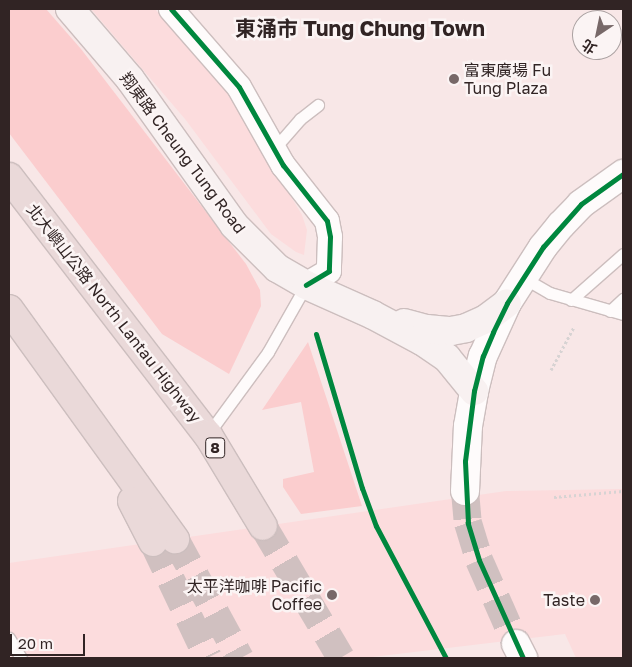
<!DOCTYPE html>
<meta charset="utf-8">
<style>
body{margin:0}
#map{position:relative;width:632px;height:667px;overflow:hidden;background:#f8e7e7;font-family:"Golos Text","Noto Sans TC",sans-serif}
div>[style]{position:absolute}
.built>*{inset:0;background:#fcdcdd}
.green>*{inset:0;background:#fbcdce}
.tertiary-tunnel>*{height:28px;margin-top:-14px;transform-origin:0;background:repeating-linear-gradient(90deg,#d0c0c0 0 28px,transparent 0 42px)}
.motorway-tunnel>*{height:28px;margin-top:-14px;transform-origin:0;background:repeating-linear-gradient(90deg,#d0c0c0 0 28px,transparent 0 42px)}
.path>*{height:3px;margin-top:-1.5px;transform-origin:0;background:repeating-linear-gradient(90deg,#d7d3d3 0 2.5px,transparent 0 5px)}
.roads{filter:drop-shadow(1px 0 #ccbebe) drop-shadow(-1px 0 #ccbebe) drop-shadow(0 1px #ccbebe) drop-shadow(0 -1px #ccbebe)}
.service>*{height:11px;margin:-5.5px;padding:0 5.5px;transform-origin:5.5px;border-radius:5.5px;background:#fefbfb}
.minor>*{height:24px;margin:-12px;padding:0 12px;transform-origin:12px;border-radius:12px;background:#fefbfb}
.tertiary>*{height:28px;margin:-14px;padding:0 14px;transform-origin:14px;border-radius:14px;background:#fefbfb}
.secondary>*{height:28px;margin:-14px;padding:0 14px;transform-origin:14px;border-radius:14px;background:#f8f1f1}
.motorway>*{height:28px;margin:-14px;padding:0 14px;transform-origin:14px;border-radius:14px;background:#ead9d9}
.cycleway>*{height:5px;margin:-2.5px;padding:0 2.5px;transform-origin:2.5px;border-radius:2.5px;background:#00873e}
.dots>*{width:14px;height:14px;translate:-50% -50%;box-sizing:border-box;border:2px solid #fbf4f4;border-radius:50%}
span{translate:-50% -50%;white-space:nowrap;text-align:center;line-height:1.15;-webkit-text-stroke:5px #fbf4f4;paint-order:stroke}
.shield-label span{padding:1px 4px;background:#fbf4f4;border:1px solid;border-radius:4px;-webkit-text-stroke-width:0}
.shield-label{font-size:15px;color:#312424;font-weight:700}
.poi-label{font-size:16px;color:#312424}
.left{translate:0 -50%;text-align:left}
.right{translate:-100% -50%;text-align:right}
.street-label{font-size:16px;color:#312424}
.district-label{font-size:21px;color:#312424;font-weight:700}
.frame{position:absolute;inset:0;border:10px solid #312424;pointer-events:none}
.north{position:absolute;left:572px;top:10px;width:50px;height:50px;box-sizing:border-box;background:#fbf4f4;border:1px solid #aaa1a1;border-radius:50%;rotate:214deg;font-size:14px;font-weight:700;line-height:20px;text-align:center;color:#312424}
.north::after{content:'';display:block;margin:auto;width:18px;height:22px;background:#776868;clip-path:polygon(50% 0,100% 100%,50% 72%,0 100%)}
.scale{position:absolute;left:10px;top:634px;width:75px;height:22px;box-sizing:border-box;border:2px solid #312424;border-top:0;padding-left:6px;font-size:15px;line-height:18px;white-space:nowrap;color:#312424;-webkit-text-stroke:4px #fbf4f4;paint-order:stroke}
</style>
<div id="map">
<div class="built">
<i style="clip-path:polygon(91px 9px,155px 9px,231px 97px,302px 215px,307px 230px,304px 255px,296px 252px,271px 234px,185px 119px)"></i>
<i style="clip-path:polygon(623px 489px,623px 658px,576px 658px,565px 634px,364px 658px,9px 658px,9px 563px,506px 491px)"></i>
</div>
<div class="green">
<i style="clip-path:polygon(9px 9px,46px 9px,81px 49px,246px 264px,260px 290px,261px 306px,229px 374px,162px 334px,9px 133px)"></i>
<i style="clip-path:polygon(308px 342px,362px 506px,301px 514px,283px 487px,283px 479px,314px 472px,301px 402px,262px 410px)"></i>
</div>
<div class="tertiary-tunnel">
<i style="left:465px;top:491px;width:32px;rotate:85deg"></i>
<i style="left:468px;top:523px;width:39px;rotate:73deg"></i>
<i style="left:479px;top:560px;width:92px;rotate:66.2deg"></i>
</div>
<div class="motorway-tunnel">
<i style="left:263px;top:526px;width:153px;rotate:59.4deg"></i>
<i style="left:175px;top:539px;width:136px;rotate:61.4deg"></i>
<i style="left:153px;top:542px;width:128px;rotate:64.6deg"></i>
</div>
<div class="path">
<i style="left:551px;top:370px;width:49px;rotate:-61.9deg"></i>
<i style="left:554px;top:497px;width:69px;rotate:-5deg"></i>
</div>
<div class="roads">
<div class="service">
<i style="left:273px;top:150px;width:41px;rotate:-48.9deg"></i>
<i style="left:300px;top:119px;width:23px;rotate:-38deg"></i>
<i style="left:522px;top:277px;width:32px;rotate:30deg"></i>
<i style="left:550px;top:293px;width:76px;rotate:16deg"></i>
<i style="left:571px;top:300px;width:69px;rotate:-41.5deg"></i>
<i style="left:610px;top:311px;width:18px;rotate:-43deg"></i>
<i style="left:208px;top:434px;width:102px;rotate:-53.8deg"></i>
<i style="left:268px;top:352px;width:77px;rotate:-60.4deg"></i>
<i style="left:9px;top:638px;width:23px;rotate:59deg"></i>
</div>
<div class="minor">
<i style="left:171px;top:9px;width:103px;rotate:48.9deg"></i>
<i style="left:239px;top:87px;width:90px;rotate:60.6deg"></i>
<i style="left:283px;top:165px;width:71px;rotate:51.8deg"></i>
<i style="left:327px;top:221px;width:16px;rotate:79deg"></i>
<i style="left:330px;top:237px;width:34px;rotate:92deg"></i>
<i style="left:329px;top:271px;width:27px;rotate:149deg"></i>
</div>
<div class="tertiary">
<i style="left:465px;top:491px;width:65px;rotate:-87.4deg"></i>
<i style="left:468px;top:426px;width:36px;rotate:-80deg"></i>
<i style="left:474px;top:391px;width:36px;rotate:-76deg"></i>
<i style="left:483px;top:356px;width:58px;rotate:-65.6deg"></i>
<i style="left:507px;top:303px;width:67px;rotate:-57.3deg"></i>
<i style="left:543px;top:247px;width:28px;rotate:-51deg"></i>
<i style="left:561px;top:225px;width:29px;rotate:-46deg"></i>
<i style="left:581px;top:204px;width:52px;rotate:-35.5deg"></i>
<i style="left:516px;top:644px;width:16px;rotate:63deg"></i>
</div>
<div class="secondary">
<i style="left:70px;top:9px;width:92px;rotate:49.4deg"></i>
<i style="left:130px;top:79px;width:179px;rotate:54.5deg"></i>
<i style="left:234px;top:225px;width:61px;rotate:45deg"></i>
<i style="left:277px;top:268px;width:34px;rotate:30deg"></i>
<i style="left:306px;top:285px;width:73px;rotate:24.1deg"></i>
<i style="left:373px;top:315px;width:55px;rotate:28deg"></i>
<i style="left:422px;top:341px;width:30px;rotate:34deg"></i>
<i style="left:447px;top:358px;width:43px;rotate:50.7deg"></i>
<i style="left:404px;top:323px;width:24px;rotate:15deg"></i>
<i style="left:427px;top:329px;width:24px;rotate:5deg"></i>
<i style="left:451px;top:331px;width:15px;rotate:-11deg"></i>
<i style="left:466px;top:328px;width:22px;rotate:-24deg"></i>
<i style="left:486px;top:319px;width:26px;rotate:-37deg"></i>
</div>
<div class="motorway">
<i style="left:9px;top:177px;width:326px;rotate:52.4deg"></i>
<i style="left:208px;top:435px;width:106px;rotate:58.9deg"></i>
<i style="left:9px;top:309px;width:284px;rotate:54.2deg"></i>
<i style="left:132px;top:501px;width:46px;rotate:62.9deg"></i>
</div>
</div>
<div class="cycleway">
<i style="left:171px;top:9px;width:103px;rotate:48.9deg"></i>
<i style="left:239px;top:87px;width:90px;rotate:60.6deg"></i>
<i style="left:283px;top:165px;width:71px;rotate:51.8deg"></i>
<i style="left:327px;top:221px;width:16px;rotate:79deg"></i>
<i style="left:330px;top:237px;width:34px;rotate:92deg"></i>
<i style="left:329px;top:271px;width:27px;rotate:149deg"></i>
<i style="left:316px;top:334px;width:161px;rotate:73.4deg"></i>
<i style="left:362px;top:488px;width:40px;rotate:69.8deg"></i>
<i style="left:376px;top:526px;width:149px;rotate:62.1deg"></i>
<i style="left:523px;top:658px;width:107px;rotate:-114.2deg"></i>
<i style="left:479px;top:560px;width:39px;rotate:-107deg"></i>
<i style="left:468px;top:523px;width:62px;rotate:-92.8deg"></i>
<i style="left:465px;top:461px;width:71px;rotate:-82.7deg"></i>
<i style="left:474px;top:391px;width:36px;rotate:-76deg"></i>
<i style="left:483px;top:356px;width:26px;rotate:-67deg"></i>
<i style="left:493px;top:332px;width:32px;rotate:-64deg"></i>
<i style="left:507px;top:303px;width:67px;rotate:-57.3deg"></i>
<i style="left:543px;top:247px;width:57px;rotate:-48.5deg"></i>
<i style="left:581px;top:204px;width:52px;rotate:-35.5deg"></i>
</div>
<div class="dots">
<i style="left:454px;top:79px;background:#776868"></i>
<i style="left:332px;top:595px;background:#776868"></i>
<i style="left:595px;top:600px;background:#776868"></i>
</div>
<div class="shield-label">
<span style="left:215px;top:448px">8</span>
</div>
<div class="poi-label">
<span class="left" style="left:464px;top:79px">富東廣場 Fu<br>Tung Plaza</span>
<span class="right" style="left:322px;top:595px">太平洋咖啡 Pacific<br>Coffee</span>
<span class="right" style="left:585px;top:600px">Taste</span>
</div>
<div class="street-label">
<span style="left:183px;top:153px;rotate:53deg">翔東路 Cheung Tung Road</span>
<span style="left:114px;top:313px;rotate:52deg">北大嶼山公路 North Lantau Highway</span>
</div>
<div class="district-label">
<span style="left:360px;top:28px">東涌市 Tung Chung Town</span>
</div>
<div class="frame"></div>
<div class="north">北</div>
<div class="scale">20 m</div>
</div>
